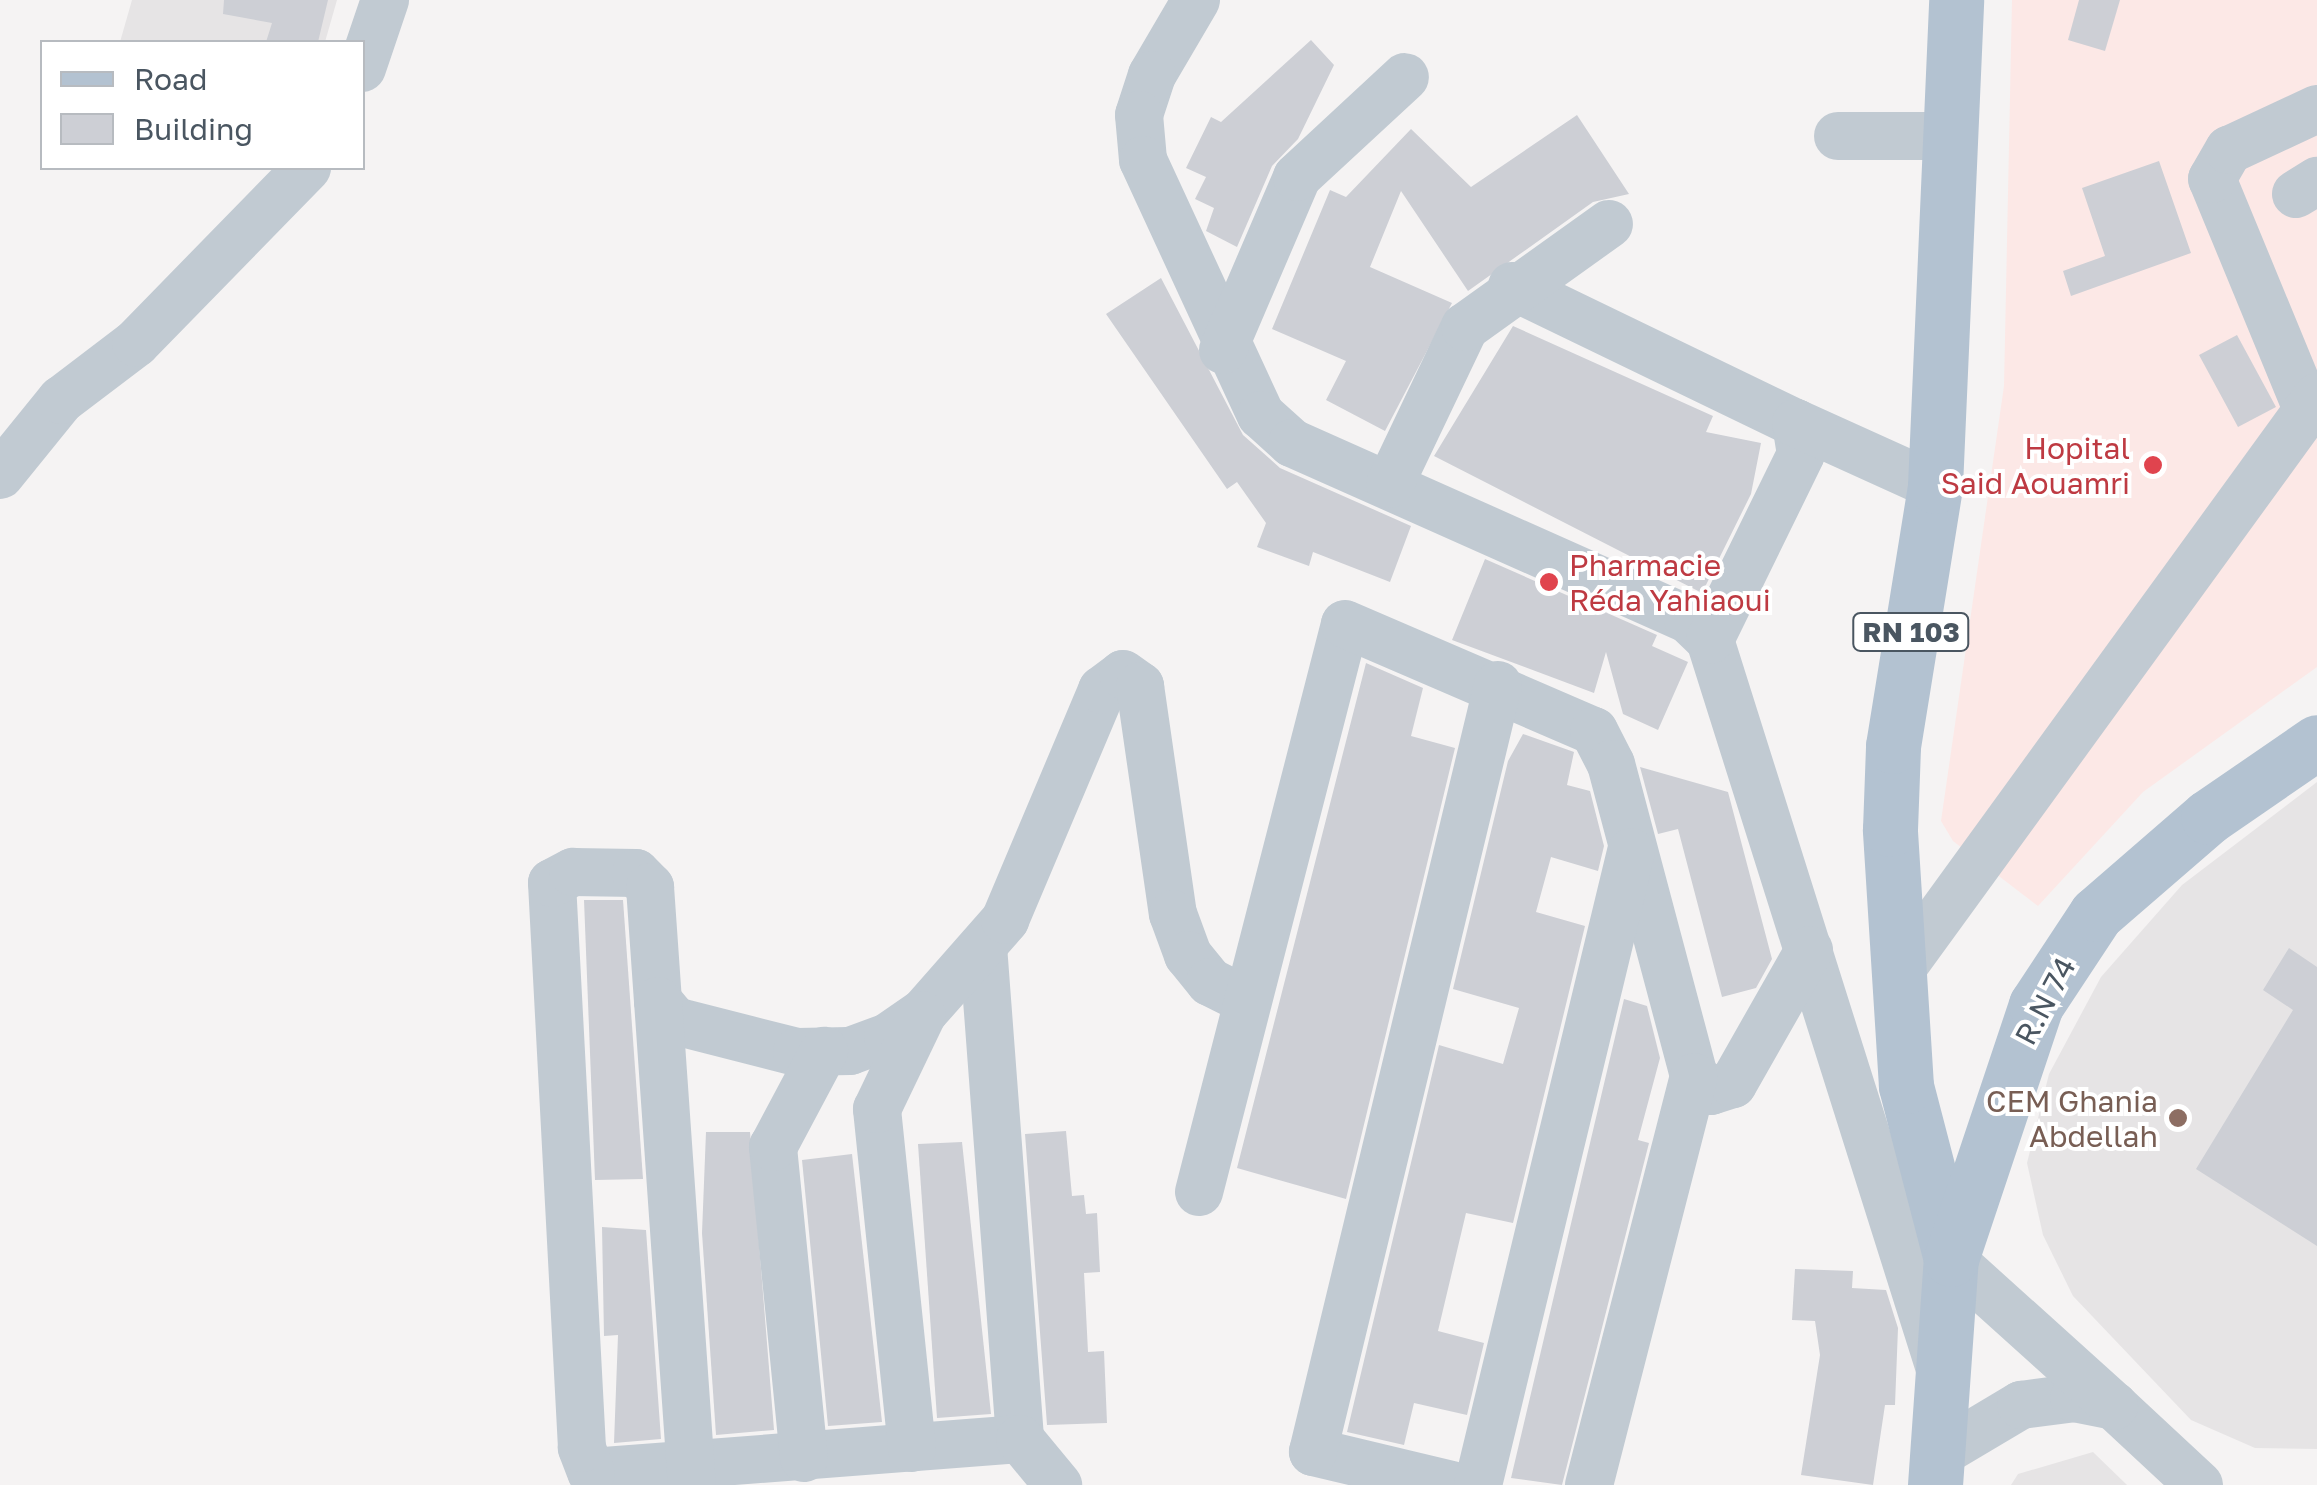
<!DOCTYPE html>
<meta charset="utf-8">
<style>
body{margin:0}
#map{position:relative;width:2317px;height:1485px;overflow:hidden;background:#f5f3f3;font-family:"Golos Text",sans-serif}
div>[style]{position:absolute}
.education>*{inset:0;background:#e6e4e5}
.medical>*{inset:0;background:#fce8e6}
.building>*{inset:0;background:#cdcfd5}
.minor>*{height:48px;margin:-24px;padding:0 24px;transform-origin:24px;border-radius:24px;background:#c1cad2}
.major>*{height:55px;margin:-27.5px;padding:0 27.5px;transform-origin:27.5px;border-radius:27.5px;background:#b3c2d1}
.dots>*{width:28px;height:28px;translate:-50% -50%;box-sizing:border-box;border:5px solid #fff;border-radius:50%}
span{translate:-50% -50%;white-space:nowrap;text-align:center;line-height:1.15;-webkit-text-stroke:8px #fff;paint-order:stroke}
.shield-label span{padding:2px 8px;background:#fff;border:2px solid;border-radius:8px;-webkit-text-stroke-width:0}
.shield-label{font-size:28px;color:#4a5661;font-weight:700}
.health-label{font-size:30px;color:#be3a42}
.right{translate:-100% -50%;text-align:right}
.left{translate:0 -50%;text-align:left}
.street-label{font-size:30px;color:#4a5661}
.education-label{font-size:30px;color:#785e54}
.legend{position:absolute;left:40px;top:40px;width:325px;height:130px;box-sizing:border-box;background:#fff;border:2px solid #b7bbc0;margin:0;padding:12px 18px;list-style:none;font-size:30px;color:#4a5661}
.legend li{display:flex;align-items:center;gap:20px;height:50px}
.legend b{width:50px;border:2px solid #b7bbc0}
</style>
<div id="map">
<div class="education">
<i style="clip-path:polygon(132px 0,337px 0,325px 42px,120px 42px)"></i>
<i style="clip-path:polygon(2317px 782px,2317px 1449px,2255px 1448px,2191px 1420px,2073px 1296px,2043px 1235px,2027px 1163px,2049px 1074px,2101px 977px,2182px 885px)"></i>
<i style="clip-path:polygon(2093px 1452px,2127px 1485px,2011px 1485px,2018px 1474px)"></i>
</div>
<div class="medical">
<i style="clip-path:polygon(2012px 0,2317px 0,2317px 667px,2143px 792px,2038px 906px,1953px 841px,1941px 821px,2004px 386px)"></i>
</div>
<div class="building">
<i style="clip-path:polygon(224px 0,328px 0,318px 42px,266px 42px,272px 23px,223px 14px)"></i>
<i style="clip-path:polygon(2079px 0,2120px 0,2105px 51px,2068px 40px)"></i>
<i style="clip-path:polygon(1311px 40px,1334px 65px,1298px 139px,1272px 166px,1237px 247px,1206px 231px,1214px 208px,1195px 199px,1206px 177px,1186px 168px,1211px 117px,1221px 122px)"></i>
<i style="clip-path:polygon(1577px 115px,1629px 194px,1593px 202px,1468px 291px,1401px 191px,1370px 267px,1452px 303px,1385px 431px,1326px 400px,1346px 361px,1272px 329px,1330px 190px,1346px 197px,1411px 129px,1471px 187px)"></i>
<i style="clip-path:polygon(2159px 161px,2191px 253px,2071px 296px,2063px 271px,2105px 256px,2082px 188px)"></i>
<i style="clip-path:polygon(1161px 278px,1243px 435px,1280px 468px,1411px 526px,1390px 582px,1313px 552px,1309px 566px,1257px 547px,1266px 523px,1237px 482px,1227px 489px,1106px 314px)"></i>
<i style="clip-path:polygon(1513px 326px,1713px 416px,1706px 432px,1761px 443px,1751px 494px,1702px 593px,1434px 456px)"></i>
<i style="clip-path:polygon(2237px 335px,2276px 407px,2238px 427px,2199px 355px)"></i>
<i style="clip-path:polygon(1485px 559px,1657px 635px,1652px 646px,1688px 662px,1658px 730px,1623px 714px,1606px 652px,1594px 693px,1452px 640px)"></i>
<i style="clip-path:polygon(1366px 663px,1423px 688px,1411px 736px,1455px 748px,1346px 1199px,1237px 1168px)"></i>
<i style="clip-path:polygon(1523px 734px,1574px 752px,1567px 785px,1590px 791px,1604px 846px,1598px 871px,1551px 857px,1536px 912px,1585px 926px,1513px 1223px,1466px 1213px,1438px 1331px,1484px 1343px,1467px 1415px,1414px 1403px,1404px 1445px,1347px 1432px,1439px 1045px,1503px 1064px,1519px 1008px,1453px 989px,1508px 761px)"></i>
<i style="clip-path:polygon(1640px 767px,1728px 792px,1772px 959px,1756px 988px,1722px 997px,1678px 829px,1658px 834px)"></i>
<i style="clip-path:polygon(584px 900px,623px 900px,643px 1179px,595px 1180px)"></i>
<i style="clip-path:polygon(2289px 948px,2317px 967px,2317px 1246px,2196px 1169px,2293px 1010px,2263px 990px)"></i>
<i style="clip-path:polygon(1624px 999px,1647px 1006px,1660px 1058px,1638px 1140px,1649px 1143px,1562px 1485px,1511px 1478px)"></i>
<i style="clip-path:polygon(1066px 1131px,1072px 1196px,1084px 1195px,1086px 1214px,1097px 1213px,1100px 1272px,1084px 1273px,1088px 1352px,1104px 1351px,1107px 1423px,1047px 1425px,1025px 1134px)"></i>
<i style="clip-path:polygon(706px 1132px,750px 1132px,774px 1430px,716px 1435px,702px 1233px)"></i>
<i style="clip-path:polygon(962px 1142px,991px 1414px,937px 1418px,918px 1144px)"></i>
<i style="clip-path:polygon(852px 1154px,882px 1422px,828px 1426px,802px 1160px)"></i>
<i style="clip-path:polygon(602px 1227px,646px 1230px,661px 1439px,614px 1443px,618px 1335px,604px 1336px)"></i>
<i style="clip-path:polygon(1795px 1269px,1853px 1271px,1852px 1288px,1886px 1290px,1898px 1328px,1895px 1405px,1885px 1405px,1873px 1485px,1801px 1475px,1820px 1355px,1815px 1321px,1792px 1320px)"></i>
</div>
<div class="minor">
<i style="left:1196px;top:0;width:87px;rotate:120.4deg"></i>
<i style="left:1152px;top:75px;width:42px;rotate:108deg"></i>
<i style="left:1139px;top:115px;width:45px;rotate:84.9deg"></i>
<i style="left:1143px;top:160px;width:281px;rotate:65.2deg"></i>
<i style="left:1261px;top:415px;width:42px;rotate:42.1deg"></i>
<i style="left:1292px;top:443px;width:433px;rotate:24deg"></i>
<i style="left:1688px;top:619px;width:30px;rotate:44deg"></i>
<i style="left:1710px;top:640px;width:764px;rotate:72.49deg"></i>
<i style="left:362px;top:68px;width:72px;rotate:-71.3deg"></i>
<i style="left:1838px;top:136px;width:112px"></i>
<i style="left:2296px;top:194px;width:25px;rotate:-32deg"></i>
<i style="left:1512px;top:286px;width:315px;rotate:25.8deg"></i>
<i style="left:1796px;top:423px;width:31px;rotate:81deg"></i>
<i style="left:1801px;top:454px;width:207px;rotate:116.1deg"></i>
<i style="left:1223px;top:350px;width:188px;rotate:-66.8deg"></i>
<i style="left:1297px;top:177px;width:147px;rotate:-42.8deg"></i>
<i style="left:2307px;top:409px;width:249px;rotate:-112.4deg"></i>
<i style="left:2212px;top:179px;width:34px;rotate:-60deg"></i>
<i style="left:2229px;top:150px;width:97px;rotate:-25deg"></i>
<i style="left:1796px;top:423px;width:153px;rotate:24.4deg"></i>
<i style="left:0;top:475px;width:97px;rotate:-50.9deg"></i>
<i style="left:61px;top:400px;width:94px;rotate:-37.2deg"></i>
<i style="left:136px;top:343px;width:245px;rotate:-45.7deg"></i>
<i style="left:1390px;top:484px;width:174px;rotate:-64.5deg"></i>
<i style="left:1465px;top:327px;width:177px;rotate:-35.6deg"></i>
<i style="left:983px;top:946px;width:494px;rotate:85.7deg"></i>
<i style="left:1020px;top:1439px;width:430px;rotate:175.6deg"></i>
<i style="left:591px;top:1472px;width:26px;rotate:-111deg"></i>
<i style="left:582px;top:1448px;width:566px;rotate:-93.04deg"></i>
<i style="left:552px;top:883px;width:24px;rotate:-28deg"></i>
<i style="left:573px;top:872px;width:63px;rotate:0.9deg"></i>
<i style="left:636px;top:873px;width:20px;rotate:45deg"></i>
<i style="left:650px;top:887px;width:114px;rotate:86deg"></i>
<i style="left:658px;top:1001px;width:26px;rotate:50deg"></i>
<i style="left:675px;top:1021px;width:126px;rotate:14.3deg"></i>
<i style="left:797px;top:1052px;width:53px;rotate:-1.1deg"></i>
<i style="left:850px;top:1051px;width:40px;rotate:-20.2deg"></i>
<i style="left:888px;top:1037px;width:44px;rotate:-34.8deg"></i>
<i style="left:924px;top:1012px;width:123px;rotate:-48.6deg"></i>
<i style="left:1005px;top:920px;width:250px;rotate:-67.1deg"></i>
<i style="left:1102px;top:690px;width:26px;rotate:-37deg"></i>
<i style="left:1123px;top:674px;width:21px;rotate:35deg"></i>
<i style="left:1140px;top:686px;width:230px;rotate:81.8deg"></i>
<i style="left:1173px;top:914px;width:44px;rotate:69.9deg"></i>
<i style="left:1188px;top:955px;width:35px;rotate:51deg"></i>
<i style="left:1210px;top:982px;width:40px;rotate:26.6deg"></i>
<i style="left:1897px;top:975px;width:714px;rotate:-54deg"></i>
<i style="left:658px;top:1001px;width:485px;rotate:86deg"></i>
<i style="left:1199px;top:1192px;width:586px;rotate:-75.58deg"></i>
<i style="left:1345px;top:624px;width:271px;rotate:23.3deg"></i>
<i style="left:1594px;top:731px;width:37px;rotate:63deg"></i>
<i style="left:1611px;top:764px;width:324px;rotate:75.1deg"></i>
<i style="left:1694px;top:1077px;width:22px;rotate:39deg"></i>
<i style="left:1711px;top:1091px;width:23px;rotate:-18deg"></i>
<i style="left:1733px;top:1084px;width:154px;rotate:-60.4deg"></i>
<i style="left:2114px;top:1406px;width:116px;rotate:42.9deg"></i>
<i style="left:1020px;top:1439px;width:60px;rotate:50.4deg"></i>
<i style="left:912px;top:1448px;width:341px;rotate:-95.9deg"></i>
<i style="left:877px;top:1109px;width:104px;rotate:-64.4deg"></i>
<i style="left:1937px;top:1455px;width:98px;rotate:-30.8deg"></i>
<i style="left:2021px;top:1405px;width:53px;rotate:-7.5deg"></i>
<i style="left:2074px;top:1398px;width:41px;rotate:11.3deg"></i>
<i style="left:2114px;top:1406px;width:219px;rotate:-138deg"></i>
<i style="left:804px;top:1458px;width:313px;rotate:-95.7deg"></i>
<i style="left:773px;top:1147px;width:109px;rotate:-62deg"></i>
<i style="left:1452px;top:1485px;width:143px;rotate:-166.6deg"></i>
<i style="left:1313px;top:1452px;width:789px;rotate:-76.44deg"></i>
<i style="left:1478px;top:1485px;width:651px;rotate:-76.41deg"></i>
<i style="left:1589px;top:1485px;width:421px;rotate:-75.6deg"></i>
</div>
<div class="major">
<i style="left:1951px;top:1259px;width:179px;rotate:-104.6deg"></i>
<i style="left:1906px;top:1086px;width:257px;rotate:-93.6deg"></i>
<i style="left:1890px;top:829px;width:83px;rotate:-87.9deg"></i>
<i style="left:1893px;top:746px;width:263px;rotate:-80.8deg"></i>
<i style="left:1935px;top:486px;width:486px;rotate:-87.5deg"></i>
<i style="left:1935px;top:1485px;width:227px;rotate:-86deg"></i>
<i style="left:1951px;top:1259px;width:268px;rotate:-71.5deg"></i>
<i style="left:2036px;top:1005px;width:109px;rotate:-56.6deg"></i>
<i style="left:2096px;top:914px;width:148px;rotate:-40.9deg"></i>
<i style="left:2208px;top:817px;width:132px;rotate:-34.5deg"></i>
</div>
<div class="dots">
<i style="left:2153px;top:465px;background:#e0444e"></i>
<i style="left:1549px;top:582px;background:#e0444e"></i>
<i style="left:2178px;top:1118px;background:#8d6e63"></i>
</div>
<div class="shield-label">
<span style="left:1911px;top:632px">RN 103</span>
</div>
<div class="health-label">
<span class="right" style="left:2130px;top:465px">Hopital<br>Said Aouamri</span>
<span class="left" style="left:1569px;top:582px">Pharmacie<br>Réda Yahiaoui</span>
</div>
<div class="street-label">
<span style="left:2045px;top:1001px;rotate:-62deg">R.N 74</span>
</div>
<div class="education-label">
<span class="right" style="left:2158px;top:1118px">CEM Ghania<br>Abdellah</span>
</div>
<ul class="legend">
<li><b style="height:12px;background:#b3c2d1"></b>Road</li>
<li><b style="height:28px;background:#cdcfd5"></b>Building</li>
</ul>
</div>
